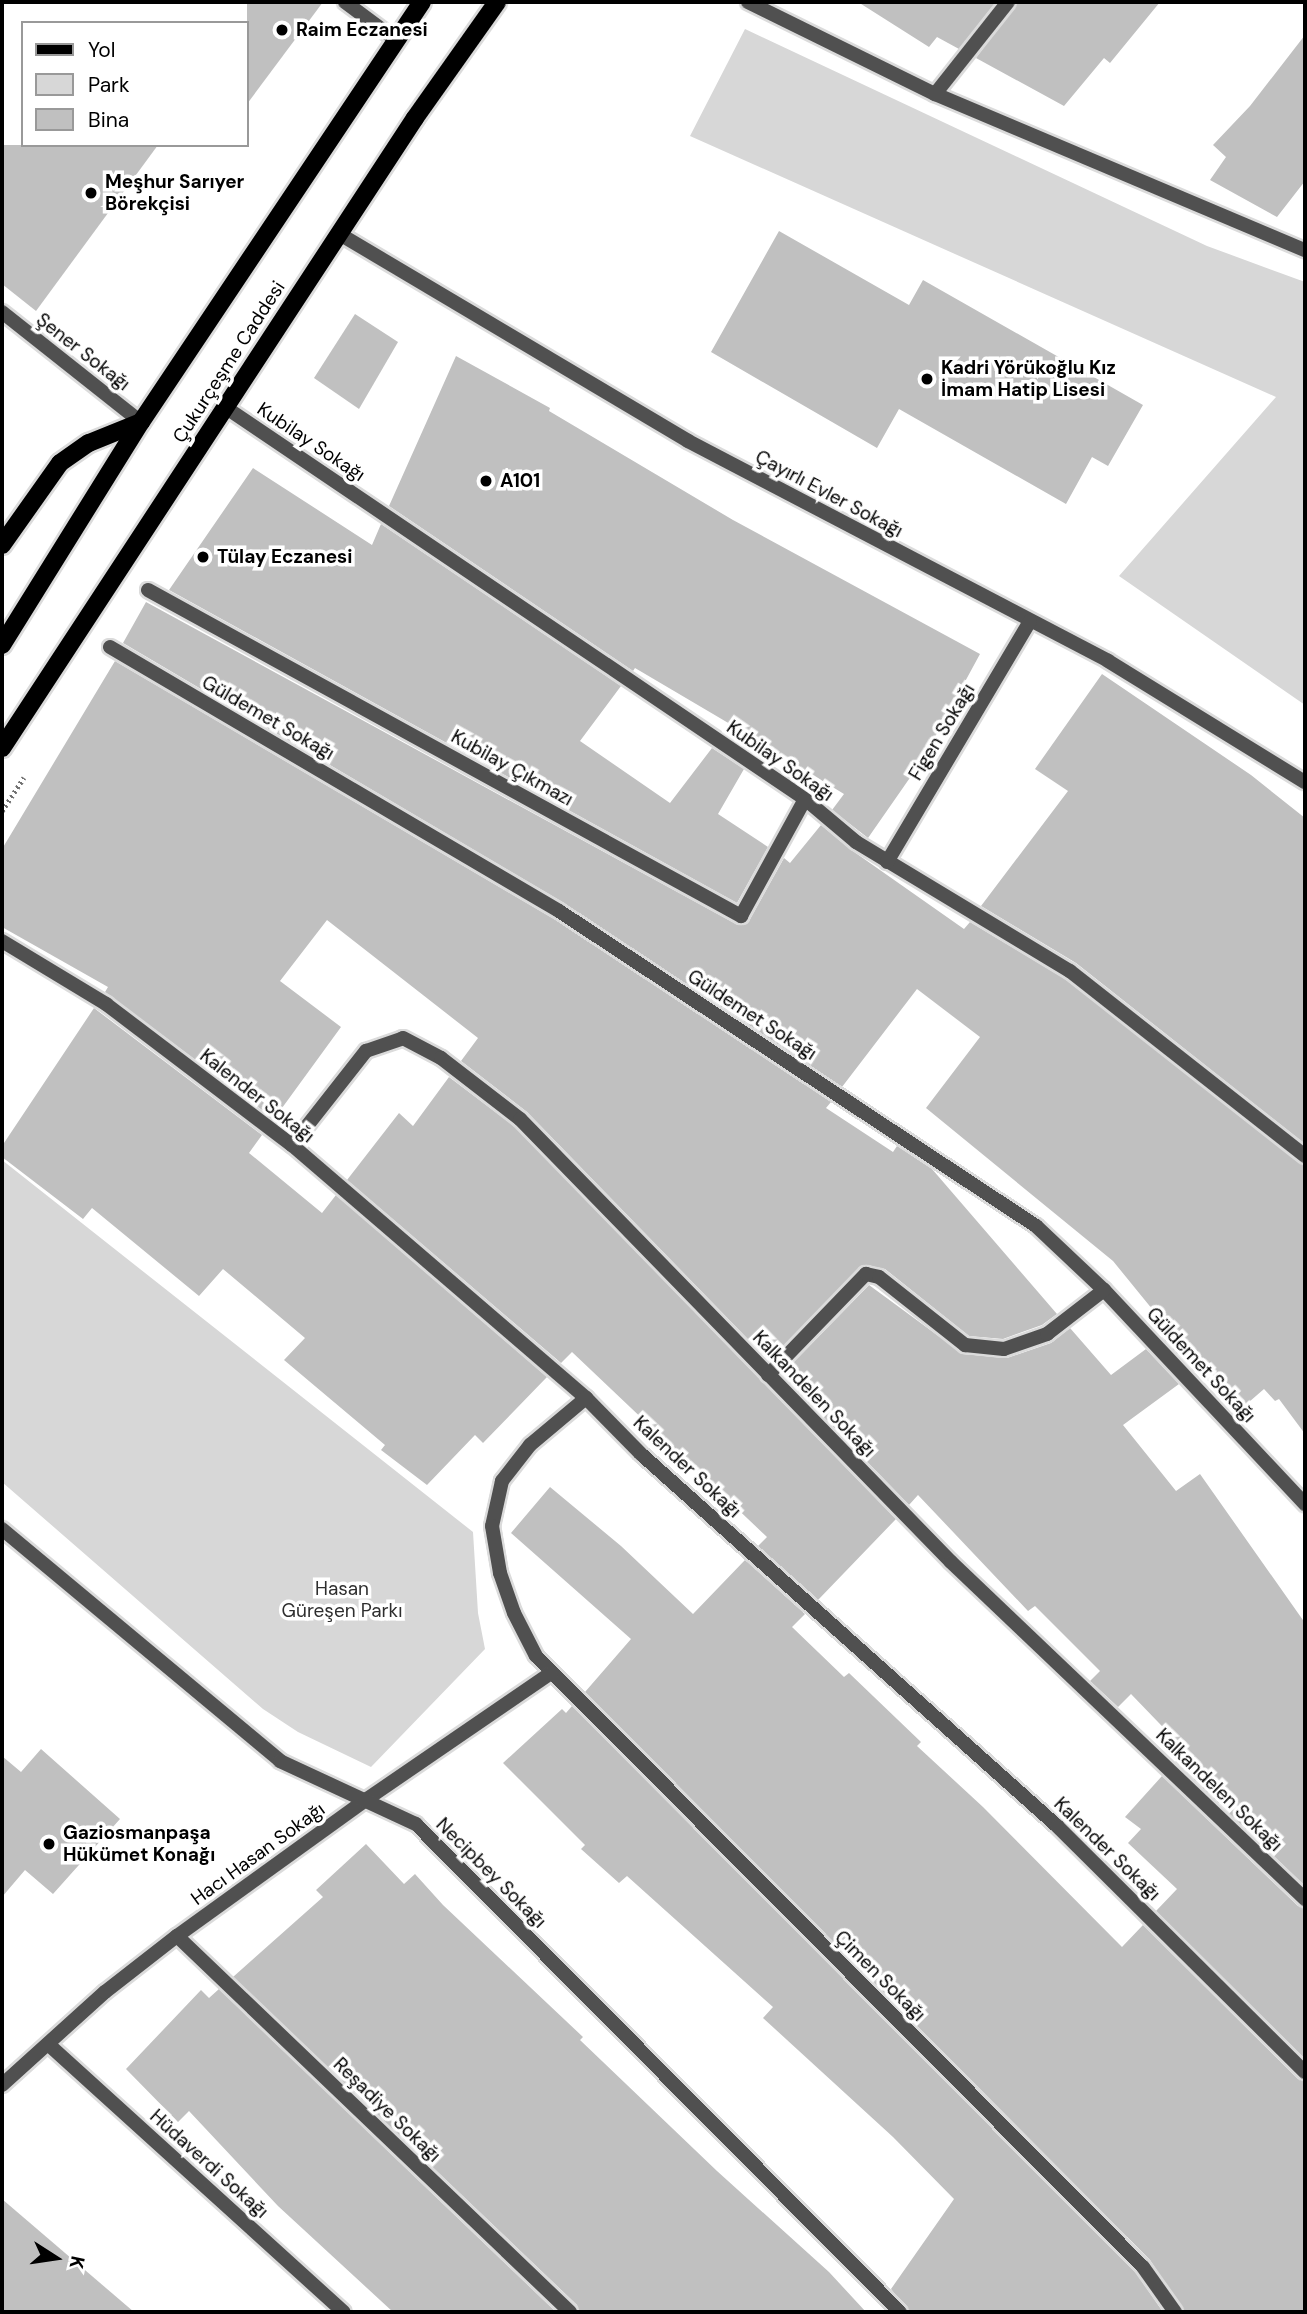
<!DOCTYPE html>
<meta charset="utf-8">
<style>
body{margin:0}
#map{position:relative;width:1307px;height:2314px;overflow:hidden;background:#fff;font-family:"DM Sans",sans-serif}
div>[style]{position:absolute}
.green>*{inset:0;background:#d7d7d7}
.building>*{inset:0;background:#c0c0c0}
.path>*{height:4.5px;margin-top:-2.25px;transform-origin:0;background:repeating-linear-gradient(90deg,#727272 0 2px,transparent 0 5.5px)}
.roads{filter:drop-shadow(2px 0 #dbdbdb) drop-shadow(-2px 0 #dbdbdb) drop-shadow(0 2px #dbdbdb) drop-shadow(0 -2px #dbdbdb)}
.minor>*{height:14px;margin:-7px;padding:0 7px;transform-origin:7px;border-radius:7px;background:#505050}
.tertiary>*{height:14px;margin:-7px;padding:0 7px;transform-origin:7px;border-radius:7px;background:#505050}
.primary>*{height:18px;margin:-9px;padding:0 9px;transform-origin:9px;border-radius:9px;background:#000}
.dots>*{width:19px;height:19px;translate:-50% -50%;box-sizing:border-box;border:4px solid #fff;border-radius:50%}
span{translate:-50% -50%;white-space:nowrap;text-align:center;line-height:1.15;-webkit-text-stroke:7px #fff;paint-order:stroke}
.poi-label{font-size:19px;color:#000;font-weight:700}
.left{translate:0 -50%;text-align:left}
.street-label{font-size:19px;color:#000}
.park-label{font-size:19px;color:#2e2e2e}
.frame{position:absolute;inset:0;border:4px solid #000;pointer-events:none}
.legend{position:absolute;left:21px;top:21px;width:228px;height:126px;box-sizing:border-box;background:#fff;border:2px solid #999;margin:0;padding:9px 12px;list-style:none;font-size:21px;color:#000}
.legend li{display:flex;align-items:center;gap:14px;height:35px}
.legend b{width:35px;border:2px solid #999}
.north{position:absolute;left:21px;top:2223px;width:70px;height:70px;-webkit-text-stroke:5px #fff;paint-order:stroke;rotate:102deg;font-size:19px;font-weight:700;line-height:28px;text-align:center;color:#000}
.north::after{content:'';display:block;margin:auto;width:24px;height:32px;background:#000;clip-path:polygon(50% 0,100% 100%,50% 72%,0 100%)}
</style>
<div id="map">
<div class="green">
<i style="clip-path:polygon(745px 29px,1207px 246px,1305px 282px,1305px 705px,1119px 576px,1276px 397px,690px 136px)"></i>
<i style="clip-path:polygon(2px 1160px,473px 1532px,478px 1613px,485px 1649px,371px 1767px,298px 1732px,263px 1709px,2px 1482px)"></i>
</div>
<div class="building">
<i style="clip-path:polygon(247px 2px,323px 2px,247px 104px)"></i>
<i style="clip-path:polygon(858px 2px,996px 2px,959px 49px,937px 37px,929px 47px)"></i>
<i style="clip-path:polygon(1017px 2px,1160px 2px,1110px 63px,1104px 58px,1064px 106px,976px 58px)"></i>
<i style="clip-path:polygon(1305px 35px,1305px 181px,1277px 217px,1210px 180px,1226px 157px,1213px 145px,1250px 106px)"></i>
<i style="clip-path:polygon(2px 145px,158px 145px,36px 311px,2px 284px)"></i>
<i style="clip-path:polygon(779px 231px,909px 305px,923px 280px,1143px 405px,1108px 466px,1092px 457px,1066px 504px,899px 409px,877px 448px,711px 352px)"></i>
<i style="clip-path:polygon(355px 314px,398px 342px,359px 409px,314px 378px)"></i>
<i style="clip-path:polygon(456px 356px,550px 408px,549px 411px,733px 520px,980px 654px,923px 759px,868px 838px,832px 810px,844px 794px,759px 742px,753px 752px,724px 732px,730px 724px,635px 668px,633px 671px,389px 506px)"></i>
<i style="clip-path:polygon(253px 468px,372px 545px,381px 524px,621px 686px,580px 741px,670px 803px,712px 748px,744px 769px,718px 814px,768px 847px,737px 903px,169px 590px)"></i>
<i style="clip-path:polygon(146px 602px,736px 924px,749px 921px,784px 858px,790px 863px,821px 825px,850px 849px,964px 929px,970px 922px,1065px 979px,1305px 1165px,1305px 1434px,1279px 1399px,1275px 1401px,1264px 1389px,1234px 1415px,1199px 1369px,1194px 1372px,1161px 1337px,1170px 1331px,1113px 1261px,926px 1108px,980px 1037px,917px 989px,842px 1087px,564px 903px,123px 643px)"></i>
<i style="clip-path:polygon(115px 661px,554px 919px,831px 1102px,826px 1108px,893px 1152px,897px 1146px,932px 1169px,1057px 1314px,1042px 1325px,1003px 1339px,969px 1336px,885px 1269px,864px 1265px,769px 1361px,527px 1112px,461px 1061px,478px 1038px,327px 920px,280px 981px,341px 1027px,274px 1119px,105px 992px,108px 987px,2px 927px,2px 849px)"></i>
<i style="clip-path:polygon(1102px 674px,1251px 775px,1305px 818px,1305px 1144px,1076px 963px,981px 906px,1068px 791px,1035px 769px)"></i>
<i style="clip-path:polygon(94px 1008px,262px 1135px,249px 1153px,322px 1213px,336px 1195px,547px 1377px,483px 1443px,475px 1435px,427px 1485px,381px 1450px,385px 1445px,284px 1360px,305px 1338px,223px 1269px,199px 1296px,92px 1208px,83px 1219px,2px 1157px,2px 1146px)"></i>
<i style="clip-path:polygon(449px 1077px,514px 1126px,896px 1519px,818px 1600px,758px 1546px,767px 1537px,572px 1352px,561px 1363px,347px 1180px,399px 1113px,413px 1126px)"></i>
<i style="clip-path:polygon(869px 1285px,963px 1354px,1007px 1358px,1051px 1343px,1070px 1328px,1111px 1375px,1146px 1349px,1179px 1384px,1123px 1425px,1176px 1491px,1200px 1474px,1305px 1623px,1305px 1886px,1175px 1762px,1185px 1750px,1131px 1694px,1118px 1707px,1090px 1681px,1100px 1671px,1035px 1606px,1028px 1611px,918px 1495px,909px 1505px,782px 1374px)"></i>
<i style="clip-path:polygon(550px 1487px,621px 1546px,693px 1614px,745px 1560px,805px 1614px,792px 1627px,844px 1677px,849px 1673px,921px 1742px,917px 1746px,983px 1807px,1122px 1947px,1143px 1925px,1298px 2079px,1305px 2081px,1305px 2312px,1184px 2312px,1150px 2260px,585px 1692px,631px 1639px,511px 1533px)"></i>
<i style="clip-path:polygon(572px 1706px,1136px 2273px,1163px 2312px,909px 2312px,891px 2289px,954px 2199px,893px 2137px,763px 2018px,773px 2007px,627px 1876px,619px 1883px,581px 1849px,585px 1845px,503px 1763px,562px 1709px,566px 1713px)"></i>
<i style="clip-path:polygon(41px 1749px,120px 1819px,53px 1894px,25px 1870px,2px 1897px,2px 1756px,21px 1772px)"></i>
<i style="clip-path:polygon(1162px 1776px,1298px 1906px,1305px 1908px,1305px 2059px,1156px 1911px,1177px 1889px,1128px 1843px,1141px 1829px,1125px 1817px)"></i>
<i style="clip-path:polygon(366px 1844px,404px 1884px,415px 1874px,443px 1905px,583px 2037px,580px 2040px,717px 2171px,829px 2272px,866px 2312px,579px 2312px,577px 2305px,233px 1977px,323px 1897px,316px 1890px)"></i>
<i style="clip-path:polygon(219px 1989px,556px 2312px,393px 2312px,278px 2206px,189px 2111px,178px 2122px,126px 2069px,201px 1990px,209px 1998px)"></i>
<i style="clip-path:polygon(2px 2199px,134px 2312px,2px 2312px)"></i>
</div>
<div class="path">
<i style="left:2px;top:811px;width:40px;rotate:-57.1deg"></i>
</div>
<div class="roads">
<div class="minor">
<i style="left:345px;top:2px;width:64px;rotate:36.7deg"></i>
<i style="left:748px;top:2px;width:208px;rotate:26.2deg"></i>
<i style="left:935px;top:94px;width:402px;rotate:22.9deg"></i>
<i style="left:935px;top:94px;width:117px;rotate:-51.6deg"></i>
<i style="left:338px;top:233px;width:407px;rotate:30.7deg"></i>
<i style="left:688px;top:441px;width:474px;rotate:27.6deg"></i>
<i style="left:1108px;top:661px;width:231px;rotate:31.6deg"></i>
<i style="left:2px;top:312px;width:177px;rotate:38.4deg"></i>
<i style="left:225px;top:407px;width:700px;rotate:34.05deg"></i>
<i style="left:805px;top:799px;width:67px;rotate:40.1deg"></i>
<i style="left:856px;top:842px;width:250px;rotate:31.1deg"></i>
<i style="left:1070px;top:971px;width:299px;rotate:38.2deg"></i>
<i style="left:148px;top:590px;width:677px;rotate:28.8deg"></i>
<i style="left:741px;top:916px;width:133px;rotate:-61.3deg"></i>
<i style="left:110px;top:647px;width:521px;rotate:30.45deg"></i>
<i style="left:559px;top:911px;width:572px;rotate:33.44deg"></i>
<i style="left:1036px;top:1226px;width:93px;rotate:43.3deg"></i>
<i style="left:1104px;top:1290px;width:294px;rotate:46.8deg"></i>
<i style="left:887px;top:862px;width:280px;rotate:-59.3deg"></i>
<i style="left:2px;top:941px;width:122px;rotate:31.2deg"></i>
<i style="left:106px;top:1004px;width:233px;rotate:37.2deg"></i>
<i style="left:292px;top:1145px;width:388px;rotate:40.7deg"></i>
<i style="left:586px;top:1398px;width:78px;rotate:45.5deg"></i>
<i style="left:641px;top:1454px;width:558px;rotate:41.8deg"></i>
<i style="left:1057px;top:1826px;width:349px;rotate:44.8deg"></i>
<i style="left:292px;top:1145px;width:120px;rotate:-51.8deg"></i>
<i style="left:366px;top:1051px;width:39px;rotate:-19deg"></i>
<i style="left:403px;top:1038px;width:43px;rotate:27.8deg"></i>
<i style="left:441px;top:1058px;width:100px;rotate:37.7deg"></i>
<i style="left:520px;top:1119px;width:618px;rotate:45.79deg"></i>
<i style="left:951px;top:1562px;width:489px;rotate:43.6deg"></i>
<i style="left:768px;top:1375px;width:141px;rotate:-45.9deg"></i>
<i style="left:866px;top:1274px;width:13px;rotate:13deg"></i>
<i style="left:879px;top:1277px;width:110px;rotate:38.3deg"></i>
<i style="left:965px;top:1345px;width:39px;rotate:6deg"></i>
<i style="left:1004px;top:1349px;width:46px;rotate:-19.2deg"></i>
<i style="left:1047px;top:1334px;width:72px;rotate:-37.7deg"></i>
<i style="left:586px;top:1398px;width:73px;rotate:140deg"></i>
<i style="left:530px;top:1445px;width:46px;rotate:127.9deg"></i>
<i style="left:502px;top:1481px;width:46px;rotate:102.5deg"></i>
<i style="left:492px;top:1526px;width:48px;rotate:80.3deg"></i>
<i style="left:500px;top:1573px;width:42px;rotate:70.7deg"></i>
<i style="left:514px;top:1613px;width:48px;rotate:62.9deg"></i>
<i style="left:536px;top:1656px;width:861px;rotate:45.19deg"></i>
<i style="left:1143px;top:2267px;width:55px;rotate:54.6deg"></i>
<i style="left:177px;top:1936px;width:544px;rotate:43.73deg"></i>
<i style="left:48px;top:2044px;width:399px;rotate:42.2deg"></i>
<i style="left:2px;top:2085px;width:139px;rotate:-42.1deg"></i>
<i style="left:105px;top:1992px;width:91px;rotate:-37.9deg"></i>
<i style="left:177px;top:1936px;width:234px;rotate:-35.8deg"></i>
<i style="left:367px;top:1799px;width:223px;rotate:-34.4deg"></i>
</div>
<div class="tertiary">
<i style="left:2px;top:1529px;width:362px;rotate:39.8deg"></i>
<i style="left:280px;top:1761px;width:150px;rotate:24.9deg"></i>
<i style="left:416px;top:1824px;width:687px;rotate:45.24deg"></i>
</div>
<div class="primary">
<i style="left:2px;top:545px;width:100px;rotate:-54.7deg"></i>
<i style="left:60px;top:463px;width:35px;rotate:-35deg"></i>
<i style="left:89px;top:443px;width:56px;rotate:-22deg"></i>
<i style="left:2px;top:645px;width:263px;rotate:-58.1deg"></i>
<i style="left:141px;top:422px;width:505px;rotate:-56.22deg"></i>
<i style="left:2px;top:748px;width:753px;rotate:-56.75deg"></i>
<i style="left:415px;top:118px;width:142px;rotate:-54.7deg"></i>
</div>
</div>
<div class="dots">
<i style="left:282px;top:30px;background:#000"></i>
<i style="left:91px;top:193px;background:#000"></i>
<i style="left:927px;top:379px;background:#000"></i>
<i style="left:486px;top:481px;background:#000"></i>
<i style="left:203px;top:557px;background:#000"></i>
<i style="left:49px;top:1844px;background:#000"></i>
</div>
<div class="poi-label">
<span class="left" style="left:296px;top:30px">Raim Eczanesi</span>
<span class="left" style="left:105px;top:193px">Meşhur Sarıyer<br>Börekçisi</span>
<span class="left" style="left:941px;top:379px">Kadri Yörükoğlu Kız<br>İmam Hatip Lisesi</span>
<span class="left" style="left:500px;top:481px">A101</span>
<span class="left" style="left:217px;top:557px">Tülay Eczanesi</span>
<span class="left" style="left:63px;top:1844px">Gaziosmanpaşa<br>Hükümet Konağı</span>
</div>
<div class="street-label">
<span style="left:83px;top:352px;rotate:38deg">Şener Sokağı</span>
<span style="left:229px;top:362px;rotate:-57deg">Çukurçeşme Caddesi</span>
<span style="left:311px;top:442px;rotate:34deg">Kubilay Sokağı</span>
<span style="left:829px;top:494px;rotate:28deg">Çayırlı Evler Sokağı</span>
<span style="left:268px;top:718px;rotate:30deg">Güldemet Sokağı</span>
<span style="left:942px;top:732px;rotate:-59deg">Figen Sokağı</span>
<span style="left:780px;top:761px;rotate:35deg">Kubilay Sokağı</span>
<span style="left:512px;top:768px;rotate:29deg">Kubilay Çıkmazı</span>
<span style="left:752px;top:1015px;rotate:33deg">Güldemet Sokağı</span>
<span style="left:257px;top:1096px;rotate:38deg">Kalender Sokağı</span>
<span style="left:1201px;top:1365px;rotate:47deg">Güldemet Sokağı</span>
<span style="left:814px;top:1394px;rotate:46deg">Kalkandelen Sokağı</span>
<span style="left:687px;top:1467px;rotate:43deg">Kalender Sokağı</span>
<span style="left:1219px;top:1790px;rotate:44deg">Kalkandelen Sokağı</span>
<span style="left:1107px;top:1849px;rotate:44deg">Kalender Sokağı</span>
<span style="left:258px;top:1854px;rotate:-36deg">Hacı Hasan Sokağı</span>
<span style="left:491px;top:1873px;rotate:45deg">Necipbey Sokağı</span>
<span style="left:880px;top:1976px;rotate:45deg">Çimen Sokağı</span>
<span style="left:387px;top:2110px;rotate:44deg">Reşadiye Sokağı</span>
<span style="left:209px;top:2164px;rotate:42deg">Hüdaverdi Sokağı</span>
</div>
<div class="park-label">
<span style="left:342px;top:1600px">Hasan<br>Güreşen Parkı</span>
</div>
<div class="frame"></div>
<ul class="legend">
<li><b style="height:9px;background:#000"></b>Yol</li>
<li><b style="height:19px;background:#d7d7d7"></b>Park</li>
<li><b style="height:19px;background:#c0c0c0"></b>Bina</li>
</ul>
<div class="north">K</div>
</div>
